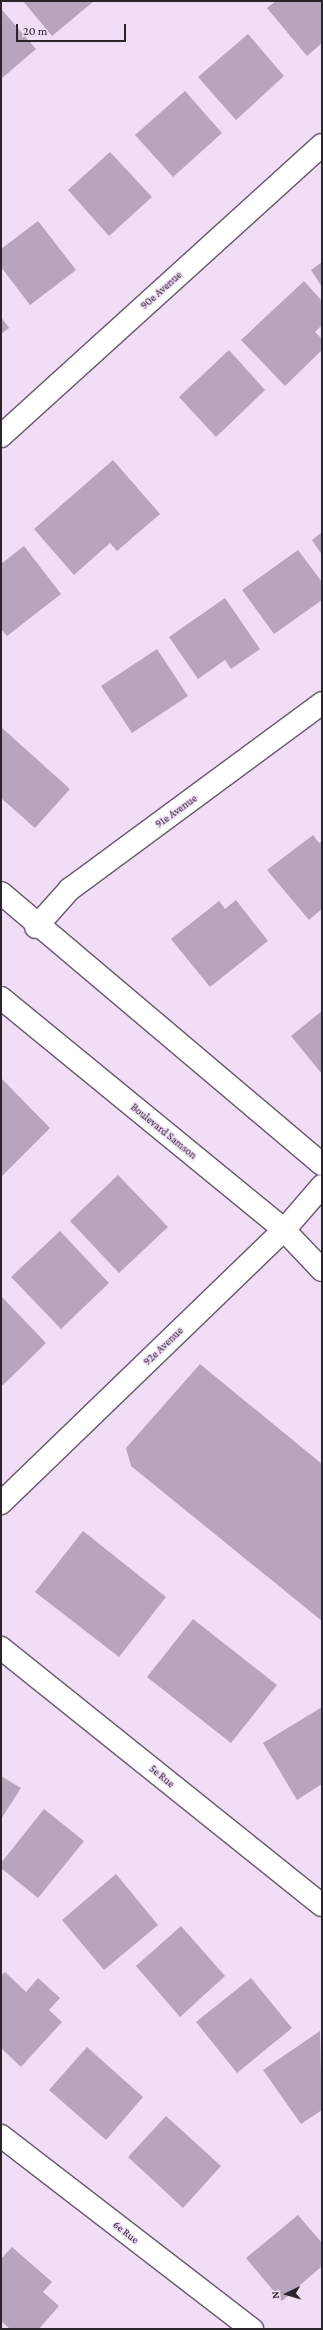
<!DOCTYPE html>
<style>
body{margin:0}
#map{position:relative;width:323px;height:2330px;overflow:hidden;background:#f0ddf6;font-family:"Crimson Pro",serif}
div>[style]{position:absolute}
.building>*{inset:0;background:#b7a5bd}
.roads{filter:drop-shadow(1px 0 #68586d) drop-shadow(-1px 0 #68586d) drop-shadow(0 1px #68586d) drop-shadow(0 -1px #68586d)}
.street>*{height:22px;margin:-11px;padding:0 11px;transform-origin:11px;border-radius:11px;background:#fff}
.secondary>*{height:22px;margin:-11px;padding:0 11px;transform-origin:11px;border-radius:11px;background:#fff}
span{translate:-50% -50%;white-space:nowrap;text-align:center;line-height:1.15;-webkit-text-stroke:3px #f0ddf6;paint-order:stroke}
.street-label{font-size:11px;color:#2b242d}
.frame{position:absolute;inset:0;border:2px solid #2b242d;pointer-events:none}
.north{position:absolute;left:267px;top:2274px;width:40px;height:40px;-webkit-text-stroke:3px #f0ddf6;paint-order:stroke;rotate:265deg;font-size:11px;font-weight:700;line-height:16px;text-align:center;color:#2b242d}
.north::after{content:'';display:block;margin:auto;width:14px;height:18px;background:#2b242d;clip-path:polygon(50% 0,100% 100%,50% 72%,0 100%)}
.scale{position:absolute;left:16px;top:24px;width:110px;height:18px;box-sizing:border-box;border:2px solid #2b242d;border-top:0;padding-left:5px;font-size:12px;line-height:14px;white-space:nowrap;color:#2b242d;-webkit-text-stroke:3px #f0ddf6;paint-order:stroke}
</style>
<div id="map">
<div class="building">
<i style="clip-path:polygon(23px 1px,94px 1px,52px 36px)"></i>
<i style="clip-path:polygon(276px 1px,322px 1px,322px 43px,307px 56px,267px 8px)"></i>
<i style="clip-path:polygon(2px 10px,36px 49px,1px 79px,1px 11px)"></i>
<i style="clip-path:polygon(248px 34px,284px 76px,236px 120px,198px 77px)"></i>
<i style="clip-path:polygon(185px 91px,222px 133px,173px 177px,135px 135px)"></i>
<i style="clip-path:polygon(110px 152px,152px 197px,109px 236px,68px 190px)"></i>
<i style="clip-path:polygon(38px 221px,76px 270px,30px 305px,1px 267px,1px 249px)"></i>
<i style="clip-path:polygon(322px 262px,322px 287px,311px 270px)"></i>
<i style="clip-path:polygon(304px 281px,322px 301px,322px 325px,315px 332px,322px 339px,322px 350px,285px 386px,241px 340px)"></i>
<i style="clip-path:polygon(1px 317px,9px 328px,1px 334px)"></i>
<i style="clip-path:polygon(229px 350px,265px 390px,216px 437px,179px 397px)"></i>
<i style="clip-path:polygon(113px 460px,160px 514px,117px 551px,110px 543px,74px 575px,34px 529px)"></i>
<i style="clip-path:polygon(322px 532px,322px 555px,312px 540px)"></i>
<i style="clip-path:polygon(24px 546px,61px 594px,7px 636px,1px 629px,1px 564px)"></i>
<i style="clip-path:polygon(298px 550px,322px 582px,322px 600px,274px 634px,242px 590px)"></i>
<i style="clip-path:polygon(225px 598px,260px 649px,231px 669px,225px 660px,198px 679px,169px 637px)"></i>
<i style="clip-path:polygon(157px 649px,188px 696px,132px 733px,101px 686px)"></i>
<i style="clip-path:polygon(1px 727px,70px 789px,35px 828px,1px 798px)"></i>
<i style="clip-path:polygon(313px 835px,319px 843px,322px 841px,322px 909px,309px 920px,267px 870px)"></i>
<i style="clip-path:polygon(236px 900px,268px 941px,210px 987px,171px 939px,219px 901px,225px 909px)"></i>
<i style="clip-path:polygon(322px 1011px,322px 1074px,291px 1036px)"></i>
<i style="clip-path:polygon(1px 1078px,50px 1128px,2px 1176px,1px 1174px)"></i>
<i style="clip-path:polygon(118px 1175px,168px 1227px,119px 1273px,70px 1221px)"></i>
<i style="clip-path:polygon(60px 1231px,109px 1283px,61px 1329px,11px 1277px)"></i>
<i style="clip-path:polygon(1px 1296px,46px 1343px,1px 1387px)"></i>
<i style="clip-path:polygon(200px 1364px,322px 1464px,322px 1621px,131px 1466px,126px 1448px)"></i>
<i style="clip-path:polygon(83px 1531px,166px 1597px,119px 1657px,35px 1592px)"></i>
<i style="clip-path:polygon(193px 1619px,277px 1685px,231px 1743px,147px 1677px)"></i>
<i style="clip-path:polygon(322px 1707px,322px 1784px,297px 1800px,263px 1743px)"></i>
<i style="clip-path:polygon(1px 1776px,21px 1788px,1px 1819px)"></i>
<i style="clip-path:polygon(44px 1809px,84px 1841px,38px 1898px,1px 1868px,1px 1863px)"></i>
<i style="clip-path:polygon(116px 1874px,158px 1925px,104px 1970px,62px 1920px)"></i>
<i style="clip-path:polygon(181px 1926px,225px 1976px,180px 2017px,136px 1966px)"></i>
<i style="clip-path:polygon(5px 1972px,26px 1992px,38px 1978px,60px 1998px,49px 2010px,62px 2022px,21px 2067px,1px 2048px,1px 1976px)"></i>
<i style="clip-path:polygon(251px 1978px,292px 2028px,237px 2073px,196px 2022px)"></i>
<i style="clip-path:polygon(320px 2031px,322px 2110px,301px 2124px,263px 2070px)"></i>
<i style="clip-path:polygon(87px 2047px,143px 2097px,106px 2140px,49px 2090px)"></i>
<i style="clip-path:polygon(166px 2116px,221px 2166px,183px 2208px,128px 2157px)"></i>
<i style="clip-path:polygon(298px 2215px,322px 2243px,322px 2266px,282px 2301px,246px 2258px)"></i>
<i style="clip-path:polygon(12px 2247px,52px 2282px,43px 2292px,59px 2306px,39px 2329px,10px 2329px,1px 2321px,1px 2259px)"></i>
</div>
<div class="roads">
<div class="street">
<i style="left:1px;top:436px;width:433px;rotate:-42.2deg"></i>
<i style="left:36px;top:927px;width:51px;rotate:-48.2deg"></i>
<i style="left:70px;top:889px;width:313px;rotate:-36.4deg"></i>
<i style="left:1px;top:1503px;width:393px;rotate:-44deg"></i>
<i style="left:284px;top:1230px;width:58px;rotate:-49.2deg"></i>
<i style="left:1px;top:1648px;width:411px;rotate:38.7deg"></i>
<i style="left:1px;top:2136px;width:317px;rotate:37.6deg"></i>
</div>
<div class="secondary">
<i style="left:1px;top:893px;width:420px;rotate:40.2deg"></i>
<i style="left:1px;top:998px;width:366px;rotate:39.3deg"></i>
<i style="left:284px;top:1230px;width:55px;rotate:46.5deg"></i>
</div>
</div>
<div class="street-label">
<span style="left:161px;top:290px;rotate:-42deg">90e Avenue</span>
<span style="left:176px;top:811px;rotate:-36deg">91e Avenue</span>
<span style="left:164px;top:1131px;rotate:39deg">Boulevard Samson</span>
<span style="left:163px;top:1346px;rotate:-44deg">92e Avenue</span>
<span style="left:162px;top:1776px;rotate:39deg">5e Rue</span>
<span style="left:126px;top:2232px;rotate:38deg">6e Rue</span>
</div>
<div class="frame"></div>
<div class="north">N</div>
<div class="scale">20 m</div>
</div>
